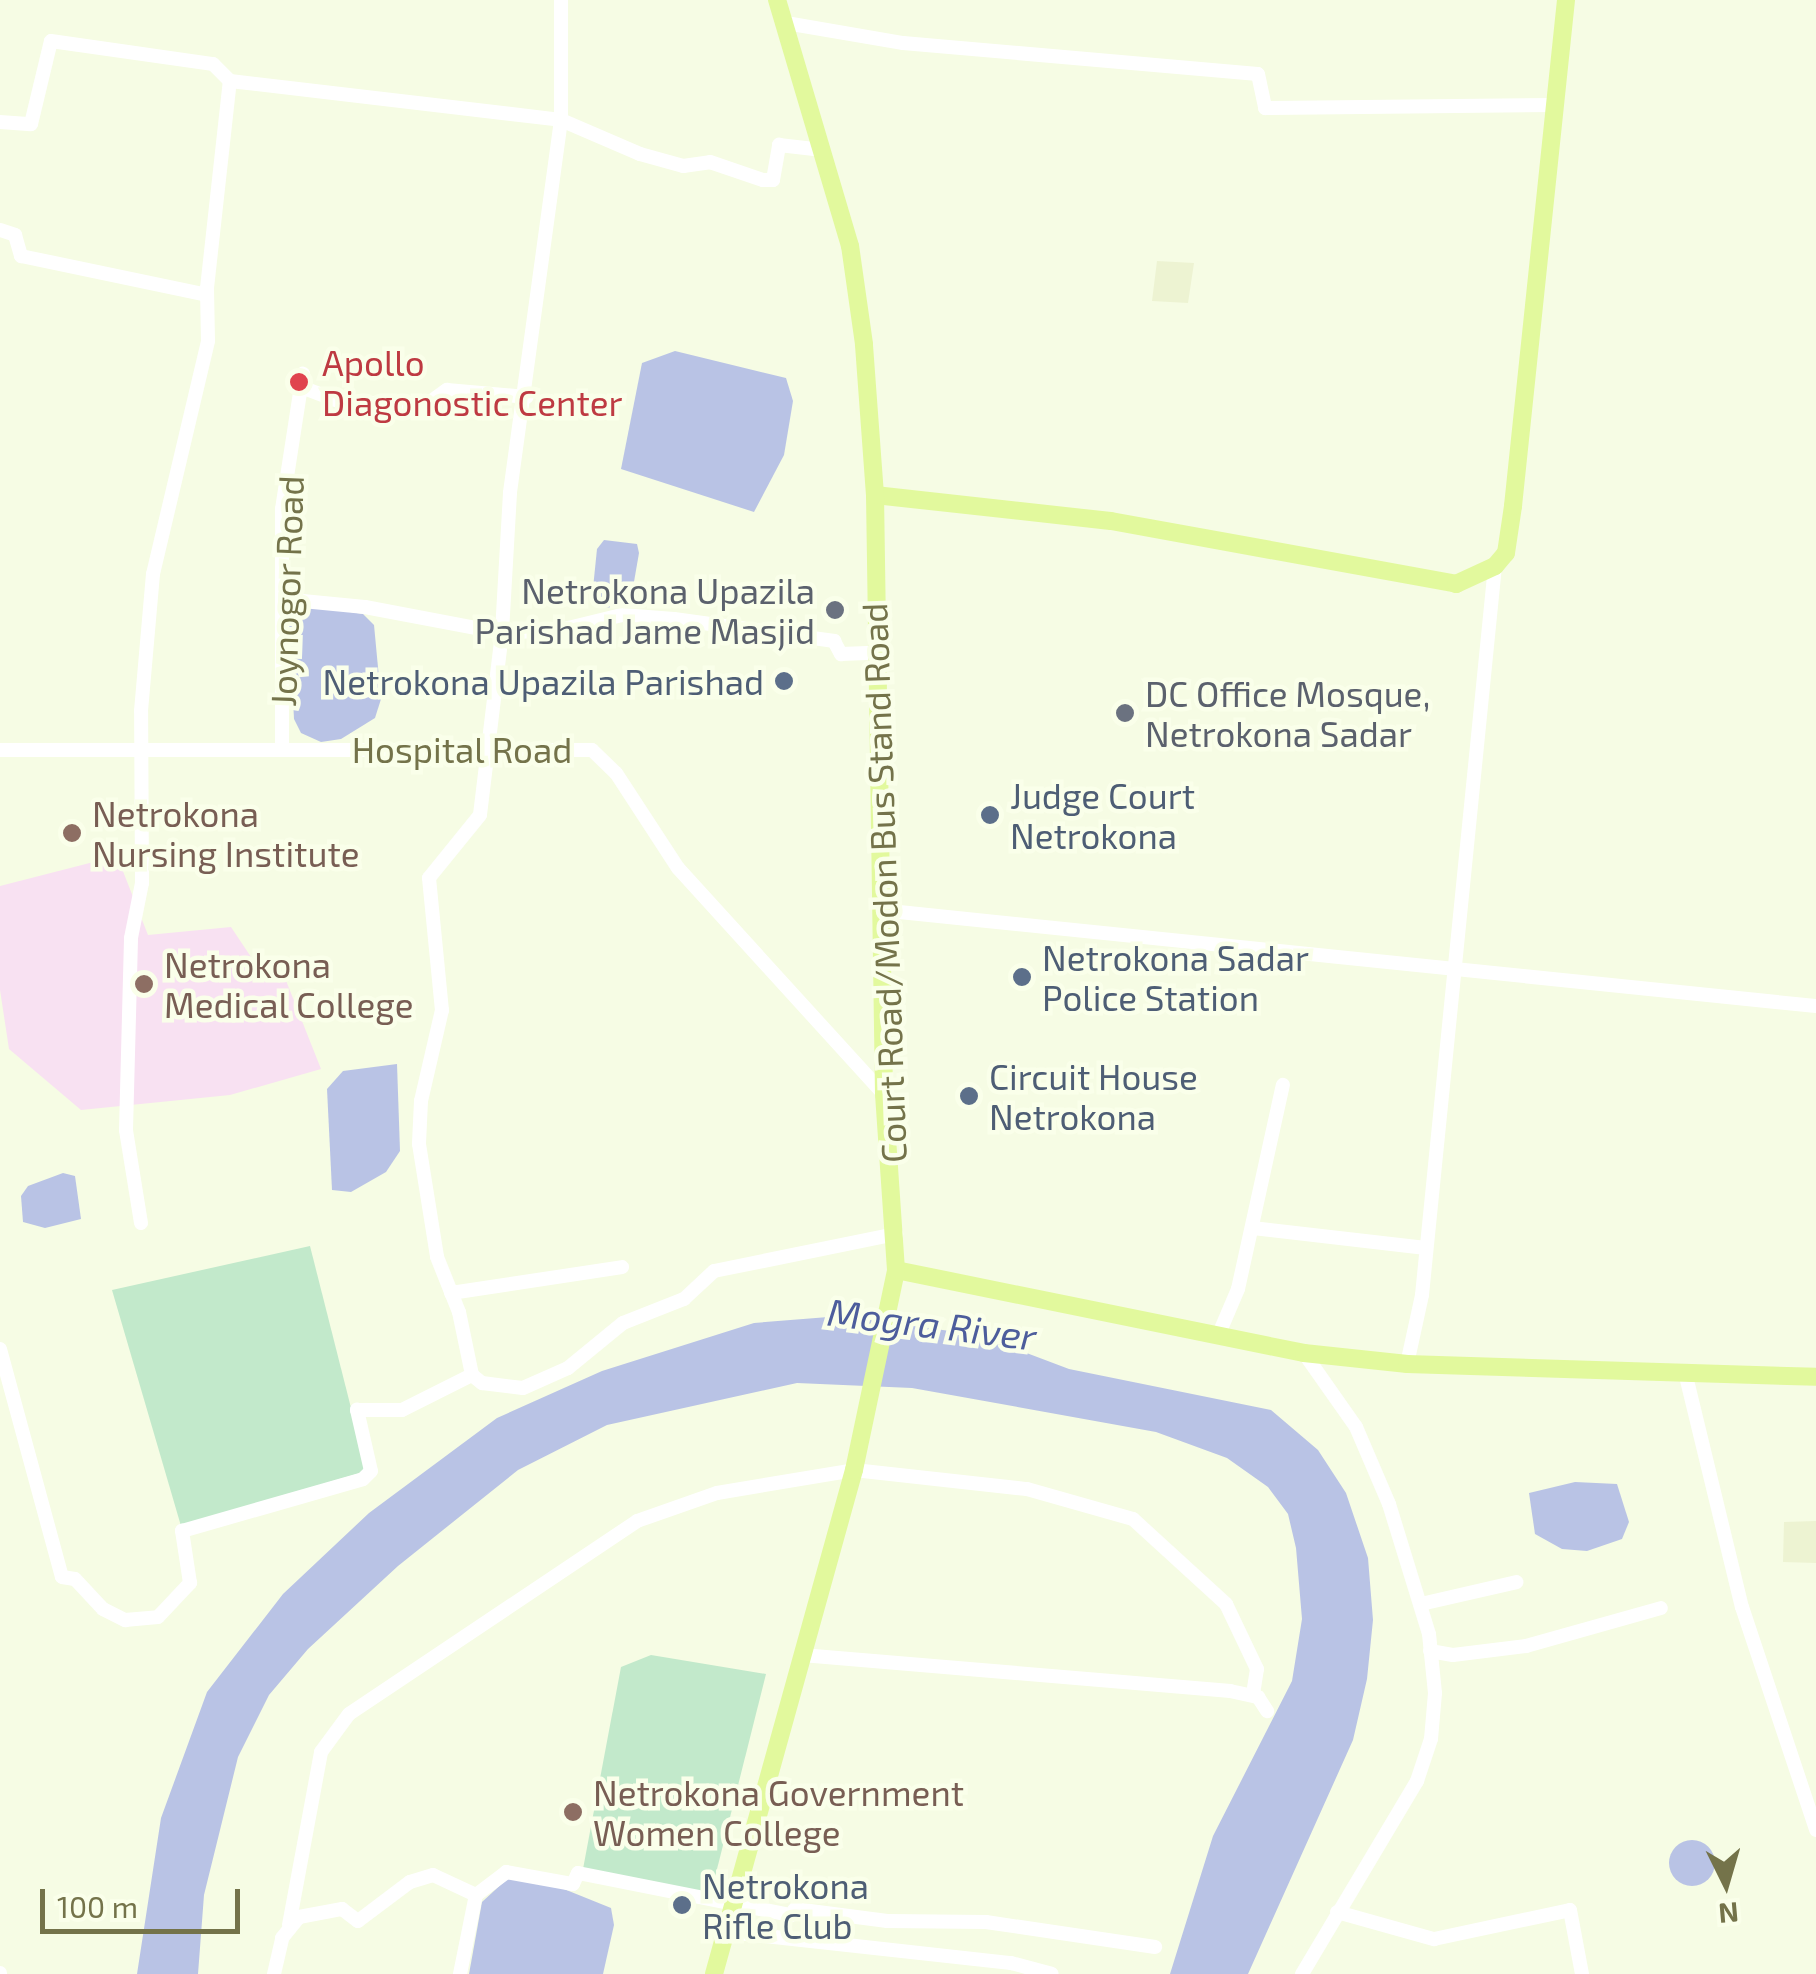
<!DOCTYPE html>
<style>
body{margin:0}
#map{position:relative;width:1816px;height:1974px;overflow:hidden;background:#f6fce4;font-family:"Exo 2",sans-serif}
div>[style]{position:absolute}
.residential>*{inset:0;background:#edf3d2}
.education>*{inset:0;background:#f8e1f2}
.green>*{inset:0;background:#c2e9cb}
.water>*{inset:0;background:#b9c3e5}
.round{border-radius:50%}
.minor>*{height:14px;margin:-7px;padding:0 7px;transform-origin:7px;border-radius:7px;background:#fff}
.major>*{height:18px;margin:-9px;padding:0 9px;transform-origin:9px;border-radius:9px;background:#e2f99d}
.dots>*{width:28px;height:28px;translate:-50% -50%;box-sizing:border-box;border:5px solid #faffea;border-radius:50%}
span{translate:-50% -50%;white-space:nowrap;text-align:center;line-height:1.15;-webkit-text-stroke:9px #faffea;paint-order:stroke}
.health-label{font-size:35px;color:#be3a42}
.left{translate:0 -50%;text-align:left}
.worship-label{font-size:35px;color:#5b616d}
.right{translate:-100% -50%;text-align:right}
.street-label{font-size:35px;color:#74734a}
.service-label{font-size:35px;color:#4e5e75}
.education-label{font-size:35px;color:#785e54}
.water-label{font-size:38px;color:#4d5d9c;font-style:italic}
.north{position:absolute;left:1676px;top:1834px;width:100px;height:100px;-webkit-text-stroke:8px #faffea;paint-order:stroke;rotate:175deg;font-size:28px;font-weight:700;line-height:40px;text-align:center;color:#74734a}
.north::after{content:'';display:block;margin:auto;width:35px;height:45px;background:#74734a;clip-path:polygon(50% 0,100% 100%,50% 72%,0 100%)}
.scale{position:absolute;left:40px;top:1889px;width:200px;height:45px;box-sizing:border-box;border:5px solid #74734a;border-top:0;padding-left:12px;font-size:30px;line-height:35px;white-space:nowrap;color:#74734a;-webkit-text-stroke:8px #faffea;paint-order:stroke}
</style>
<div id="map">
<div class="residential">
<i style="clip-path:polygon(1157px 261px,1194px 263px,1188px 303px,1152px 301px)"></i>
<i style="clip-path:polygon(1816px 1521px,1816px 1563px,1783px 1562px,1784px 1522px)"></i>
</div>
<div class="education">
<i style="clip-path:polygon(117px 856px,148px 935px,231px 927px,259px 969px,285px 978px,321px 1069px,230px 1095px,81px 1110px,9px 1049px,0 990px,0 886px)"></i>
</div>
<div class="green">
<i style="clip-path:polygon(310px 1246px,367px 1471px,181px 1526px,112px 1290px)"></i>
<i style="clip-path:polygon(651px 1655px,766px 1674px,710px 1897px,583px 1869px,621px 1667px)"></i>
</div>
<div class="water">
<i style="clip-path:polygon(675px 351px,786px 378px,793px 401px,784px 455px,754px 512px,621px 469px,642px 363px)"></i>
<i style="clip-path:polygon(604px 540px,637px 544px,639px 553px,631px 599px,617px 608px,602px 607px,592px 598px,597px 549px)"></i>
<i style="clip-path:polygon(307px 605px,363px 614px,374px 625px,381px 699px,375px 718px,341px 739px,321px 742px,301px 733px,294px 719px,289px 620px,295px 608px)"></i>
<i style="clip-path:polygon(397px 1064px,400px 1151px,386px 1172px,351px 1192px,332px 1190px,327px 1089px,343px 1071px)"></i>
<i style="clip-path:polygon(63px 1173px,75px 1176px,81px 1219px,45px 1228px,23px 1222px,21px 1196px,28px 1186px)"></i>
<i style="clip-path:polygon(841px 1316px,979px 1335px,1069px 1369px,1271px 1410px,1318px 1450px,1346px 1493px,1368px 1558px,1373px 1620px,1367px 1679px,1353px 1740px,1248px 1974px,1170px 1974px,1213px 1836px,1292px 1681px,1302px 1619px,1296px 1548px,1288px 1514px,1268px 1487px,1227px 1458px,1156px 1432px,912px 1388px,797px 1383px,607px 1425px,518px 1470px,398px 1566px,308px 1649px,269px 1695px,238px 1757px,204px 1895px,198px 1974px,137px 1974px,161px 1818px,207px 1692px,283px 1594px,369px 1513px,497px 1418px,602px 1371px,754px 1323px)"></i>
<i style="clip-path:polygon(1575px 1482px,1617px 1484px,1629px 1522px,1622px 1539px,1587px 1551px,1562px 1549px,1535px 1534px,1529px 1493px)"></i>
<i class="round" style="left:1669px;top:1840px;width:46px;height:46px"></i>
<i style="clip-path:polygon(507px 1879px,544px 1881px,611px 1908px,614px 1925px,603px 1974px,469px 1974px,482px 1902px)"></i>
</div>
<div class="minor">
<i style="left:561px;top:0;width:120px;rotate:90deg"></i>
<i style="left:561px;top:120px;width:376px;rotate:97.8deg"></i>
<i style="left:510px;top:493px;width:140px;rotate:93.3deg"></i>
<i style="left:502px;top:633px;width:183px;rotate:96.9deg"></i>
<i style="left:480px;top:815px;width:81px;rotate:129deg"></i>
<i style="left:429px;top:878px;width:133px;rotate:84.4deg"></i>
<i style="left:442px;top:1010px;width:93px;rotate:103deg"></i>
<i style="left:421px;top:1101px;width:43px;rotate:92.7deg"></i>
<i style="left:419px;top:1144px;width:114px;rotate:80.9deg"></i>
<i style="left:437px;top:1257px;width:59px;rotate:68.2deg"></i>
<i style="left:459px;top:1312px;width:64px;rotate:78.3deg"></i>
<i style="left:472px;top:1375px;width:13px;rotate:39deg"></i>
<i style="left:482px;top:1383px;width:41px;rotate:7deg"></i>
<i style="left:523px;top:1388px;width:49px;rotate:-24deg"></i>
<i style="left:568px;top:1368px;width:71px;rotate:-39.3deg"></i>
<i style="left:623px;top:1323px;width:66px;rotate:-21.5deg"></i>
<i style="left:684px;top:1299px;width:41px;rotate:-43deg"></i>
<i style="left:714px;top:1271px;width:186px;rotate:-11.5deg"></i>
<i style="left:786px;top:23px;width:119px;rotate:9.7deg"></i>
<i style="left:903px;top:43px;width:356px;rotate:5deg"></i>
<i style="left:1258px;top:74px;width:35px;rotate:78deg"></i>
<i style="left:1265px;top:108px;width:291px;rotate:-0.6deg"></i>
<i style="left:0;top:122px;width:31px;rotate:4deg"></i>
<i style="left:31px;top:124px;width:85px;rotate:-76.5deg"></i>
<i style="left:51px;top:41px;width:164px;rotate:8.1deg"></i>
<i style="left:213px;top:64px;width:24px;rotate:45deg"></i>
<i style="left:230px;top:81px;width:333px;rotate:6.7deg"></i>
<i style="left:561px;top:120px;width:86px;rotate:23.3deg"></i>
<i style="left:640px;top:154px;width:45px;rotate:15.6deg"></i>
<i style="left:683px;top:166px;width:27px;rotate:-8deg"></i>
<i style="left:710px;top:162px;width:56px;rotate:18.8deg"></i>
<i style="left:763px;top:180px;width:10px"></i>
<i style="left:773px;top:180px;width:36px;rotate:-80deg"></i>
<i style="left:779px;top:145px;width:44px;rotate:6.5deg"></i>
<i style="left:0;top:230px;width:16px;rotate:18deg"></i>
<i style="left:15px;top:235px;width:22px;rotate:74deg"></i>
<i style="left:21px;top:256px;width:190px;rotate:11.8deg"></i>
<i style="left:301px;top:387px;width:43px;rotate:20.6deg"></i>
<i style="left:341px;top:402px;width:85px;rotate:2deg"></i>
<i style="left:426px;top:405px;width:26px;rotate:-36deg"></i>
<i style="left:447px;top:390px;width:80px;rotate:5deg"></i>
<i style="left:282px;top:599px;width:83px;rotate:5.5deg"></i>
<i style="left:365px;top:607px;width:139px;rotate:10.7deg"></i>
<i style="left:502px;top:633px;width:62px;rotate:-3.7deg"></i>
<i style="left:564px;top:629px;width:60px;rotate:-13.6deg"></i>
<i style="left:622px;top:615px;width:52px;rotate:4.4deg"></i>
<i style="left:674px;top:619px;width:162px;rotate:7.8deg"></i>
<i style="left:834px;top:641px;width:15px;rotate:62deg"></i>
<i style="left:841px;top:654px;width:33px;rotate:-2deg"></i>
<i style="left:282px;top:748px;width:239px;rotate:-90deg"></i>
<i style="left:282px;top:509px;width:137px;rotate:-81.2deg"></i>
<i style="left:0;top:750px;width:592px"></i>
<i style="left:592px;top:750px;width:33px;rotate:44deg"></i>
<i style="left:616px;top:773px;width:113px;rotate:56.9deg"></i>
<i style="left:678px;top:868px;width:306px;rotate:47.7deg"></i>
<i style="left:880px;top:910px;width:941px;rotate:5.86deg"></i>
<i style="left:141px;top:1223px;width:94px;rotate:-99.2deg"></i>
<i style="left:126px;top:1130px;width:192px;rotate:-88.5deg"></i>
<i style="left:131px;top:938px;width:56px;rotate:-78.7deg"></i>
<i style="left:142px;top:883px;width:172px;rotate:-90.3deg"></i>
<i style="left:141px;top:711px;width:138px;rotate:-85deg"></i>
<i style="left:153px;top:574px;width:239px;rotate:-76.7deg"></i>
<i style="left:208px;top:341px;width:53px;rotate:-91.1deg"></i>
<i style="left:207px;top:288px;width:208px;rotate:-83.7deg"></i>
<i style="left:1253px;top:1228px;width:174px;rotate:6.6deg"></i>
<i style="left:451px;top:1293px;width:173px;rotate:-8.6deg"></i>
<i style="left:1218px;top:1336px;width:51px;rotate:-66.9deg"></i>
<i style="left:1238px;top:1289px;width:209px;rotate:-77.6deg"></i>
<i style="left:0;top:1349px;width:236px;rotate:74.8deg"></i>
<i style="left:62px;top:1577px;width:13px;rotate:9deg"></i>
<i style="left:75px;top:1579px;width:41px;rotate:47deg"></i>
<i style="left:103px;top:1609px;width:25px;rotate:27deg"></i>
<i style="left:125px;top:1620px;width:33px;rotate:-5deg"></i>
<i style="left:158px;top:1617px;width:47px;rotate:-46.7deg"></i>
<i style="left:190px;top:1583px;width:53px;rotate:-98.7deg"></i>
<i style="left:182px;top:1531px;width:188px;rotate:-16deg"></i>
<i style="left:363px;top:1479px;width:11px;rotate:-45deg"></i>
<i style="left:371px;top:1471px;width:63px;rotate:-102.9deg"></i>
<i style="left:357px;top:1410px;width:45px"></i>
<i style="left:402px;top:1410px;width:78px;rotate:-26.6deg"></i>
<i style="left:1407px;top:1364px;width:71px;rotate:-77.7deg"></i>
<i style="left:1422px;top:1295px;width:733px;rotate:-84.28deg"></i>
<i style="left:1685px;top:1372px;width:242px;rotate:76.4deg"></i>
<i style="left:1742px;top:1607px;width:235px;rotate:71.6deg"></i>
<i style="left:1421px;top:1604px;width:98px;rotate:-12.9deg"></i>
<i style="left:1430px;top:1651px;width:23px;rotate:10deg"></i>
<i style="left:1453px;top:1655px;width:74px;rotate:-7deg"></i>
<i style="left:1526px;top:1646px;width:140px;rotate:-15.7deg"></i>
<i style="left:802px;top:1655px;width:430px;rotate:4.8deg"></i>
<i style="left:1230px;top:1691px;width:29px;rotate:12deg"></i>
<i style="left:1258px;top:1697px;width:17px;rotate:57deg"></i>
<i style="left:476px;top:1895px;width:38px;rotate:-37deg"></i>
<i style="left:506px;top:1872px;width:68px;rotate:10.2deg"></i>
<i style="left:573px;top:1884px;width:12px;rotate:-66deg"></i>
<i style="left:578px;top:1873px;width:217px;rotate:11.2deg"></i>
<i style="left:791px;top:1915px;width:7px;rotate:-56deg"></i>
<i style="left:795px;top:1909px;width:93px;rotate:7.4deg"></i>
<i style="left:887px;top:1921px;width:99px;rotate:0.6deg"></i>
<i style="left:986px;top:1922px;width:171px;rotate:8.4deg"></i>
<i style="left:1337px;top:1912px;width:101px;rotate:15.6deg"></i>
<i style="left:1434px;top:1939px;width:139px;rotate:-12deg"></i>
<i style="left:1570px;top:1910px;width:65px;rotate:79.4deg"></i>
<i style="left:289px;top:1925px;width:176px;rotate:-79.5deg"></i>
<i style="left:321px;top:1752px;width:47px;rotate:-53.6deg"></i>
<i style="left:349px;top:1714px;width:347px;rotate:-33.8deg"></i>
<i style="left:637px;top:1521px;width:85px;rotate:-19.3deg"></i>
<i style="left:717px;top:1493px;width:139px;rotate:-9.5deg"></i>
<i style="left:854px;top:1470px;width:174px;rotate:6.3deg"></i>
<i style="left:1027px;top:1489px;width:110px;rotate:15.8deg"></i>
<i style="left:1133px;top:1519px;width:126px;rotate:42.4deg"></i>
<i style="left:1226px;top:1604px;width:72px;rotate:64.5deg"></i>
<i style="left:1257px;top:1669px;width:26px;rotate:99deg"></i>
<i style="left:729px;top:1932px;width:284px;rotate:6.3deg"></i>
<i style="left:1011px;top:1963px;width:42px;rotate:15deg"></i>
<i style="left:0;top:1973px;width:1px;rotate:90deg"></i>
<i style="left:274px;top:1974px;width:37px;rotate:-77deg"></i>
<i style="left:282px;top:1938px;width:27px;rotate:-51deg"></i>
<i style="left:299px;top:1917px;width:44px;rotate:-10.5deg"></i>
<i style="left:342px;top:1909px;width:20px;rotate:37deg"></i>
<i style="left:358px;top:1921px;width:65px;rotate:-36.9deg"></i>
<i style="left:410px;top:1882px;width:24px;rotate:-17deg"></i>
<i style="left:433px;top:1875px;width:47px;rotate:24.9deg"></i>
<i style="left:460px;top:1974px;width:81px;rotate:-78.6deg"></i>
<i style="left:1302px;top:1974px;width:225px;rotate:-59.2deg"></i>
<i style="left:1417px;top:1781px;width:44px;rotate:-71.6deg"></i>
<i style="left:1431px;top:1739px;width:46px;rotate:-85deg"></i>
<i style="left:1435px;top:1693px;width:59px;rotate:-95.8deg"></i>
<i style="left:1429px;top:1634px;width:136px;rotate:-107.1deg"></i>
<i style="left:1389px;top:1504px;width:84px;rotate:-113.2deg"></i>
<i style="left:1356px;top:1427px;width:90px;rotate:-125.1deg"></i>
</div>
<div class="major">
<i style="left:875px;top:495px;width:237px;rotate:6.3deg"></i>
<i style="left:1111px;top:521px;width:351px;rotate:10.3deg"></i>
<i style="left:1456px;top:584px;width:43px;rotate:-24.8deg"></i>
<i style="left:1495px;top:566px;width:17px;rotate:-50deg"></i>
<i style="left:1506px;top:553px;width:48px;rotate:-81.5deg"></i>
<i style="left:1513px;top:506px;width:509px;rotate:-84.02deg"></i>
<i style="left:896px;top:1270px;width:416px;rotate:11.5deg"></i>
<i style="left:1304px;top:1353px;width:104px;rotate:6.1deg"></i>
<i style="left:1407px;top:1364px;width:409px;rotate:1.8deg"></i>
<i style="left:714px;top:1974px;width:523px;rotate:-74.48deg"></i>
<i style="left:854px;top:1470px;width:204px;rotate:-78.1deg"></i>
<i style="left:896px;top:1270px;width:176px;rotate:-93.9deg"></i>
<i style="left:884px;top:1094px;width:599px;rotate:-90.86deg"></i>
<i style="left:875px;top:495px;width:151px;rotate:-94.2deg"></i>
<i style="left:864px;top:344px;width:99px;rotate:-98.1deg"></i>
<i style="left:850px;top:246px;width:257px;rotate:-106.5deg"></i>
</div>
<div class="dots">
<i style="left:299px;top:382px;background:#e0444e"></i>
<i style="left:835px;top:610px;background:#6b7280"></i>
<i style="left:784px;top:681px;background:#5c6f8a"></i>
<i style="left:1125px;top:713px;background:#6b7280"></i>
<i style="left:990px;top:815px;background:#5c6f8a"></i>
<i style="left:72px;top:833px;background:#8d6e63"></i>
<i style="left:1022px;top:977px;background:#5c6f8a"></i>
<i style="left:144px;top:984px;background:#8d6e63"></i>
<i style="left:969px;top:1096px;background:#5c6f8a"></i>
<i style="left:573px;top:1812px;background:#8d6e63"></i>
<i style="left:682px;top:1905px;background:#5c6f8a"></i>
</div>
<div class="health-label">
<span class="left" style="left:322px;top:382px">Apollo<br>Diagonostic Center</span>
</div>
<div class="worship-label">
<span class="right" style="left:815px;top:610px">Netrokona Upazila<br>Parishad Jame Masjid</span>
<span class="left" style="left:1145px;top:713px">DC Office Mosque,<br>Netrokona Sadar</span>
</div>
<div class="street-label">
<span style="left:286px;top:591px;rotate:-88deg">Joynogor Road</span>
<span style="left:462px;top:749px">Hospital Road</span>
<span style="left:883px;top:883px;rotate:-92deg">Court Road/Modon Bus Stand Road</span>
</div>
<div class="service-label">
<span class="right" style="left:764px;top:681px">Netrokona Upazila Parishad</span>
<span class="left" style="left:1010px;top:815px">Judge Court<br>Netrokona</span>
<span class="left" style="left:1042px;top:977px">Netrokona Sadar<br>Police Station</span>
<span class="left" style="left:989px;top:1096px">Circuit House<br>Netrokona</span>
<span class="left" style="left:702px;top:1905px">Netrokona<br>Rifle Club</span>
</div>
<div class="education-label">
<span class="left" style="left:92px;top:833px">Netrokona<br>Nursing Institute</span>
<span class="left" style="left:164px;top:984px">Netrokona<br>Medical College</span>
<span class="left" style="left:593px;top:1812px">Netrokona Government<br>Women College</span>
</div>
<div class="water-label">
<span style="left:932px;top:1324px;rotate:7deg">Mogra River</span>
</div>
<div class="north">N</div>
<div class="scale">100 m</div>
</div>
